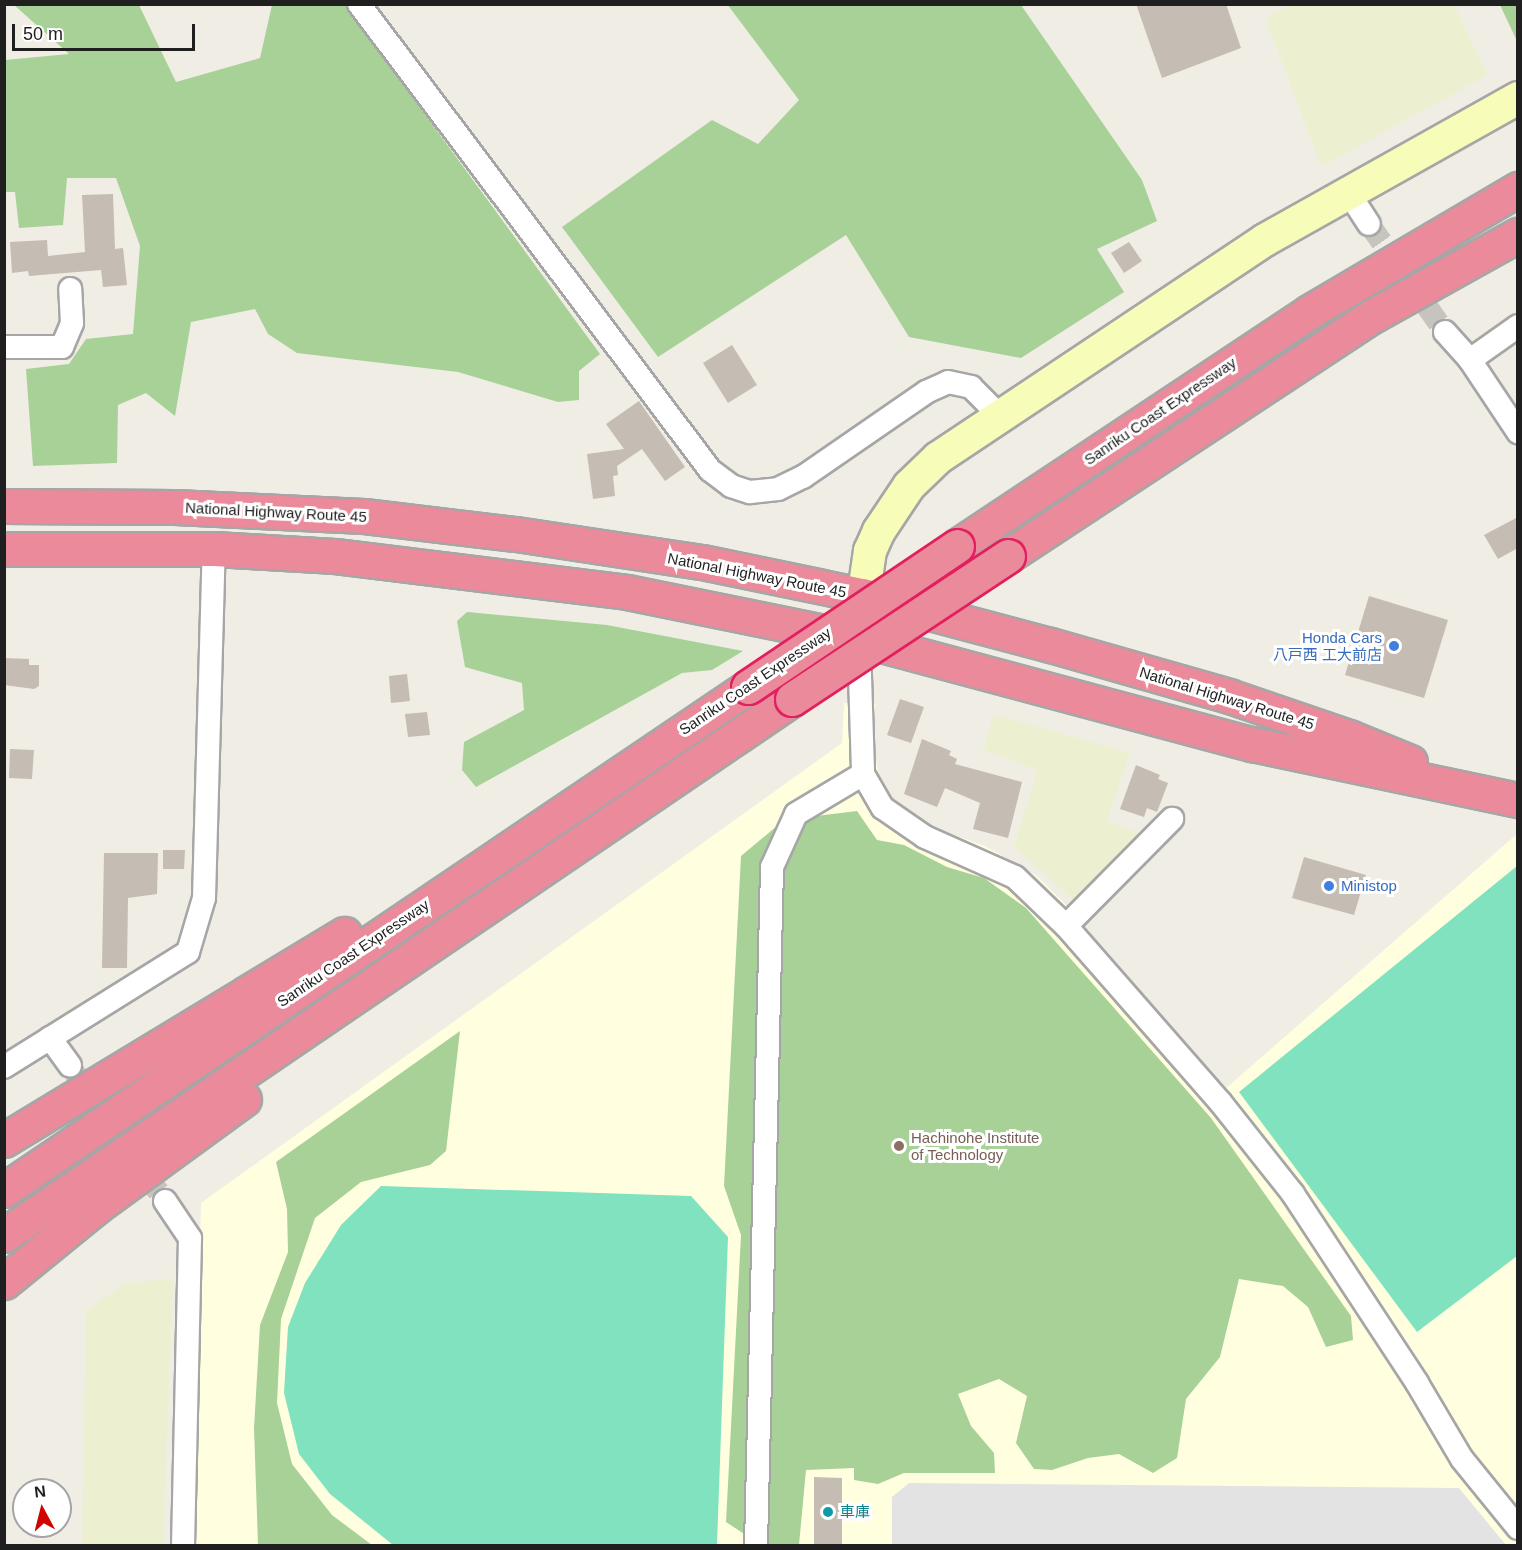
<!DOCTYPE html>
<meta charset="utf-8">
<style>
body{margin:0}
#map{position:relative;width:1522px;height:1550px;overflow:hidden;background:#f0ede5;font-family:Arial,"Noto Sans JP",sans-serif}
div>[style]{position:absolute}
.education>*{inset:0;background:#ffffe0}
.farmland>*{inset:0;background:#edf0d0}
.forest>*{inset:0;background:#a8d198}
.pitch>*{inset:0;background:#80e2be}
.parking>*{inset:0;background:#e3e3e3}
.building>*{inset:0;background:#c5bcb4}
.street-tunnel>*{height:22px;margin-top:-11px;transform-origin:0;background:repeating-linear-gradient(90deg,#c6c4bd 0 22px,transparent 0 33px)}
.roads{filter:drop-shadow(2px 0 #a6a6a6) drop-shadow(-2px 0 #a6a6a6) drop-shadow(0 2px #a6a6a6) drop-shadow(0 -2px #a6a6a6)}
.street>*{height:22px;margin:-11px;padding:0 11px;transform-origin:11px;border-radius:11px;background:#fff}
.secondary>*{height:32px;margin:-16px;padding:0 16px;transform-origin:16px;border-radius:16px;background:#f7fcb8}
.highway>*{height:33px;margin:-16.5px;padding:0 16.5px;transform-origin:16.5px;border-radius:16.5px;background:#ea8a9b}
.bridges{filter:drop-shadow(2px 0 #e21f5f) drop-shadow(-2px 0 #e21f5f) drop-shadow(0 2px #e21f5f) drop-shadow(0 -2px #e21f5f)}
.highway-bridge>*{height:33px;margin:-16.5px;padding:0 16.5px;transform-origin:16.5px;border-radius:16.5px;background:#ea8a9b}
.dots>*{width:16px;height:16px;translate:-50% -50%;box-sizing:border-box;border:3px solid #fff;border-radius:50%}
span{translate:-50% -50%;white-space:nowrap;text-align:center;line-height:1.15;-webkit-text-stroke:6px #fff;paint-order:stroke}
.street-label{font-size:15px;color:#1f1f1f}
.shop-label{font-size:15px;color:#366cbe}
.right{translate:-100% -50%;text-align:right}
.left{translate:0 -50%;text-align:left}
.education-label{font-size:15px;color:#785e54}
.culture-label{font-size:15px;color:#0d838f}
.frame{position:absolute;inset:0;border:6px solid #1f1f1f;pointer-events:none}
.north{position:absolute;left:12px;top:1478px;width:60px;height:60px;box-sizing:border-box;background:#fff;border:2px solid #a5a5a5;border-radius:50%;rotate:353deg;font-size:16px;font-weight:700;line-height:24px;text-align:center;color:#1f1f1f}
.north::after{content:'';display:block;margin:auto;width:21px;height:27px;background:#cf0300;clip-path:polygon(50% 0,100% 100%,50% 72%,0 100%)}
.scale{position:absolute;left:12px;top:24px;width:183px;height:27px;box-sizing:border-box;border:3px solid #1f1f1f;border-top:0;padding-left:8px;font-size:18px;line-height:21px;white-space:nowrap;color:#1f1f1f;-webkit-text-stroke:4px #fff;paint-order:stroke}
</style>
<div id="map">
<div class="education">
<i style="clip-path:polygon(844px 703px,875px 703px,874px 749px,879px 776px,889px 796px,932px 827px,985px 846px,1037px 876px,1070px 909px,1225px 1089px,1517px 834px,1517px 1545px,193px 1546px,201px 1203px,842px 743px)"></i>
</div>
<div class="farmland">
<i style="clip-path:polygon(1294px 5px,1454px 5px,1488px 75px,1321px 167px,1267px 22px,1271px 13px)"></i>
<i style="clip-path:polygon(993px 714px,1130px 753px,1107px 821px,1141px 834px,1085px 899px,1076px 902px,1014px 847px,1037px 770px,984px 750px)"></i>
<i style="clip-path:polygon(173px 1278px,163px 1545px,82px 1545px,86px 1311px,124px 1284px)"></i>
</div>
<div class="forest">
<i style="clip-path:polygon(727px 4px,1021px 5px,1142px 180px,1157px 221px,1097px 249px,1124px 292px,1021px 358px,909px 337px,846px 235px,658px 357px,562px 227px,712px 120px,758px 144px,799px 100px)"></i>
<i style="clip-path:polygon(14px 5px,139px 5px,176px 82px,260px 58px,272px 5px,345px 5px,600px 354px,579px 371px,579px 400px,558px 402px,458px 372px,297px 353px,268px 334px,255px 309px,191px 322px,175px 416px,146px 393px,118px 405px,117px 463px,33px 466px,26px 369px,69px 364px,86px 339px,133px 334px,140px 246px,116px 178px,67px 178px,63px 225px,19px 228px,15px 192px,5px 192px,5px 60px,69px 54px)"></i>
<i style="clip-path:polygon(1500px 5px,1517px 5px,1517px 41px)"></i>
<i style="clip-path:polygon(467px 612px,607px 625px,743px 651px,712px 670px,682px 673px,476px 787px,462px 770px,464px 742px,524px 710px,522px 683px,465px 667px,457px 621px)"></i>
<i style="clip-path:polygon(857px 811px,877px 840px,904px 845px,947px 867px,984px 878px,1026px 908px,1211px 1118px,1351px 1316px,1353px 1340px,1326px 1347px,1308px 1307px,1283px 1286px,1239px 1279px,1220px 1357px,1186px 1399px,1177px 1458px,1153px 1473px,1119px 1454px,1088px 1458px,1052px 1470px,1034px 1469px,1016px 1443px,1027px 1396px,999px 1379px,958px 1394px,971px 1426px,994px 1453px,995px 1473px,904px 1473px,878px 1484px,854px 1480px,854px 1468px,806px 1470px,799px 1545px,761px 1545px,726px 1522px,741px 1235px,724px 1186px,741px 856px,784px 820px)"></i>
<i style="clip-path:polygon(460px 1031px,446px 1151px,430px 1165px,361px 1182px,315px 1218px,281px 1319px,277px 1403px,292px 1464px,332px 1515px,372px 1545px,258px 1545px,254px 1428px,260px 1325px,288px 1252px,287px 1209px,276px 1162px)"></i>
</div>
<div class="pitch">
<i style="clip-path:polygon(1517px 866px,1517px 1256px,1417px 1332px,1239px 1092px)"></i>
<i style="clip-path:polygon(381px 1186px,691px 1196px,728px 1237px,717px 1545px,393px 1545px,330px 1494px,299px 1454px,284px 1393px,288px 1327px,305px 1283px,341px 1225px)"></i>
</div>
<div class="parking">
<i style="clip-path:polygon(909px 1483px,1459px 1488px,1506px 1545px,892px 1545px,892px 1497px)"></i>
</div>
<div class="building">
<i style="clip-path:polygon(1136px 4px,1226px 4px,1241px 48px,1162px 78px)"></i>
<i style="clip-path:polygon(113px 194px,115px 249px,123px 248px,127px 285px,103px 287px,101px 270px,29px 276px,28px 271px,12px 273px,10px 242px,47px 240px,48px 256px,85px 252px,82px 195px)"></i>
<i style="clip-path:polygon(1129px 242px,1142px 261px,1124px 273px,1111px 253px)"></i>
<i style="clip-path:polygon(732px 345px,757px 385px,728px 403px,703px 363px)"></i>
<i style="clip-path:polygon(639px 401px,685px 467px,665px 481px,642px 449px,617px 466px,618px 475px,613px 476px,615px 496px,593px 499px,587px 454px,624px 449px,606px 424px)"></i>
<i style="clip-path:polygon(1518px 517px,1518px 548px,1498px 559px,1484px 535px)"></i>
<i style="clip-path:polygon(1369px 596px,1448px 620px,1424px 698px,1345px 675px)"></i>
<i style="clip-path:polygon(4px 658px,29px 659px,29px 665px,39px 665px,39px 686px,34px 689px,4px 685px)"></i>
<i style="clip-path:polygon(407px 674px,410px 701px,391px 703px,389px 676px)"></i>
<i style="clip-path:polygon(900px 699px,924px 707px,911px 743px,887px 735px)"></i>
<i style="clip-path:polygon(427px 712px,430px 735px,408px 737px,405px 714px)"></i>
<i style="clip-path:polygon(922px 739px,951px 751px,949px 755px,957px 759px,955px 764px,1022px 782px,1008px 838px,973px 829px,980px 803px,945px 788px,937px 807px,904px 794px)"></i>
<i style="clip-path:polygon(10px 749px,34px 750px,32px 779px,9px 778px)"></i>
<i style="clip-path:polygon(1136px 765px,1160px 775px,1158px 779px,1168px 783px,1157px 812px,1147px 808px,1144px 817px,1120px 809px)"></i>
<i style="clip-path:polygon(163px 850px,185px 850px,184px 869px,163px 869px)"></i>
<i style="clip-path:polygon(104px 853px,158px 853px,157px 894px,128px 898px,127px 968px,102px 968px)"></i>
<i style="clip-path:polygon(1304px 857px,1366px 875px,1354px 915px,1292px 898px)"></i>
<i style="clip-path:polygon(814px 1477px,842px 1478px,842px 1545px,814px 1545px)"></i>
</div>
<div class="street-tunnel">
<i style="left:1369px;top:224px;width:132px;rotate:54.9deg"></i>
<i style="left:70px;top:1066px;width:165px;rotate:54.9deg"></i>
</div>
<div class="roads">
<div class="street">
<i style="left:359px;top:4px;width:583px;rotate:53.01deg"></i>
<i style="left:710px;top:470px;width:26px;rotate:37deg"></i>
<i style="left:731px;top:486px;width:20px;rotate:18deg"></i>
<i style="left:750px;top:492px;width:28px;rotate:-6deg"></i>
<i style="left:778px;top:489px;width:28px;rotate:-26deg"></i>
<i style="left:803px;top:477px;width:150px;rotate:-34.6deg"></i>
<i style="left:926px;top:392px;width:24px;rotate:-24deg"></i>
<i style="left:948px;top:382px;width:24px;rotate:12deg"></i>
<i style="left:971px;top:387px;width:40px;rotate:45deg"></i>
<i style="left:1348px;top:192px;width:38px;rotate:57deg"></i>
<i style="left:1445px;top:332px;width:38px;rotate:48deg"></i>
<i style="left:1470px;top:360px;width:87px;rotate:56.3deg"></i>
<i style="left:4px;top:347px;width:58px"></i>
<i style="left:62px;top:347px;width:26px;rotate:-67deg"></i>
<i style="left:72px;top:323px;width:34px;rotate:-93deg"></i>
<i style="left:1470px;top:360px;width:59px;rotate:-35.3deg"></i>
<i style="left:859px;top:644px;width:130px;rotate:88.2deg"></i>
<i style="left:863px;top:774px;width:39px;rotate:60deg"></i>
<i style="left:883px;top:808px;width:51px;rotate:34.6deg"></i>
<i style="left:925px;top:837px;width:98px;rotate:24deg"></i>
<i style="left:1015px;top:877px;width:71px;rotate:43.9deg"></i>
<i style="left:1066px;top:926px;width:235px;rotate:48.8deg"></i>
<i style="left:1221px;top:1103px;width:116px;rotate:51.6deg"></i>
<i style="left:1293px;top:1194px;width:226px;rotate:56.7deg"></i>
<i style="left:1417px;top:1383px;width:88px;rotate:59.4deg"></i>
<i style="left:1462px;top:1459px;width:89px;rotate:50.9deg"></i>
<i style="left:1066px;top:926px;width:151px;rotate:-45.3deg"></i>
<i style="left:50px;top:1038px;width:34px;rotate:54deg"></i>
<i style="left:4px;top:1067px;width:217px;rotate:-32deg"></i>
<i style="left:188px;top:952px;width:56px;rotate:-73.5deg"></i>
<i style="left:204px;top:898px;width:349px;rotate:-88.4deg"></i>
<i style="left:165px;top:1201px;width:45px;rotate:56deg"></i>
<i style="left:190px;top:1238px;width:308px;rotate:91.3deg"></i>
<i style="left:756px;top:1546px;width:679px;rotate:-88.65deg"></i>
<i style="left:772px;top:867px;width:58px;rotate:-65.6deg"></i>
<i style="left:796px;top:814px;width:78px;rotate:-30.8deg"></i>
</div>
<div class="secondary">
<i style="left:860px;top:620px;width:70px;rotate:-81.8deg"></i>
<i style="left:870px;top:551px;width:22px;rotate:-66deg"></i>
<i style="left:879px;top:531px;width:54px;rotate:-56.3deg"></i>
<i style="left:909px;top:486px;width:40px;rotate:-44deg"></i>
<i style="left:938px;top:458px;width:393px;rotate:-33.7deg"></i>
<i style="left:1265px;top:240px;width:290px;rotate:-29.3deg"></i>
</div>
<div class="highway">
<i style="left:4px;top:506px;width:171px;rotate:0.3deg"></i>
<i style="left:175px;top:507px;width:189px;rotate:2.7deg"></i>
<i style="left:364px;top:516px;width:153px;rotate:6.8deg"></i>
<i style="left:516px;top:534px;width:188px;rotate:8.6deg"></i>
<i style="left:702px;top:562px;width:163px;rotate:11.7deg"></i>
<i style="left:862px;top:595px;width:195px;rotate:14.9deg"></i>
<i style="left:1050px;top:645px;width:186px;rotate:15.9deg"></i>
<i style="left:1229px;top:696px;width:127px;rotate:18.9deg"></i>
<i style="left:1349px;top:737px;width:66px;rotate:22.3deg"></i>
<i style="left:957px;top:546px;width:423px;rotate:-33.6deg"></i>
<i style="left:1309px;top:312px;width:243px;rotate:-30.5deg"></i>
<i style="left:4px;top:549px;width:210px"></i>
<i style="left:214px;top:549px;width:121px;rotate:3.3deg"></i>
<i style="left:335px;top:556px;width:294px;rotate:7deg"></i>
<i style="left:627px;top:592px;width:237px;rotate:11.5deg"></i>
<i style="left:859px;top:639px;width:407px;rotate:15deg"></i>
<i style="left:1252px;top:744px;width:272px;rotate:11.9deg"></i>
<i style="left:1008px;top:556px;width:438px;rotate:-33.4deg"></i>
<i style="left:1374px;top:315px;width:165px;rotate:-29.1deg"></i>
<i style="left:4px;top:1140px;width:398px;rotate:-31.2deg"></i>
<i style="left:4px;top:1190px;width:898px;rotate:-34.06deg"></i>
<i style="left:4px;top:1235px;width:953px;rotate:-34.22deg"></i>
<i style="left:4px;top:1282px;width:119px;rotate:-39.2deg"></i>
<i style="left:96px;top:1207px;width:183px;rotate:-36.1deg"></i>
</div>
</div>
<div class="bridges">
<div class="highway-bridge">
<i style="left:748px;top:687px;width:252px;rotate:-34deg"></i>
<i style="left:792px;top:699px;width:259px;rotate:-33.5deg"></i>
</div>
</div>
<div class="dots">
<i style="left:1394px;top:646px;background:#3f7fe0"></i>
<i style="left:1329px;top:886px;background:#3f7fe0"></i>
<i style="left:899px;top:1146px;background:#8d6e63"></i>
<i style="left:828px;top:1512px;background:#0f9aa8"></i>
</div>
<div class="street-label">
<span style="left:1160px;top:411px;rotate:-34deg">Sanriku Coast Expressway</span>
<span style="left:276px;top:512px;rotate:3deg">National Highway Route 45</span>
<span style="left:757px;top:575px;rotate:11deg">National Highway Route 45</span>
<span style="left:755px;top:681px;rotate:-34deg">Sanriku Coast Expressway</span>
<span style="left:1227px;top:698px;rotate:17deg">National Highway Route 45</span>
<span style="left:353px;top:953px;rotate:-34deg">Sanriku Coast Expressway</span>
</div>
<div class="shop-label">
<span class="right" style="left:1382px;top:646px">Honda Cars<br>八戸西 工大前店</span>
<span class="left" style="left:1341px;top:886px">Ministop</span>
</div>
<div class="education-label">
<span class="left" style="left:911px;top:1146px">Hachinohe Institute<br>of Technology</span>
</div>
<div class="culture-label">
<span class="left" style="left:840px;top:1512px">車庫</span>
</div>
<div class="frame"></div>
<div class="north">N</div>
<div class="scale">50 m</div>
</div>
